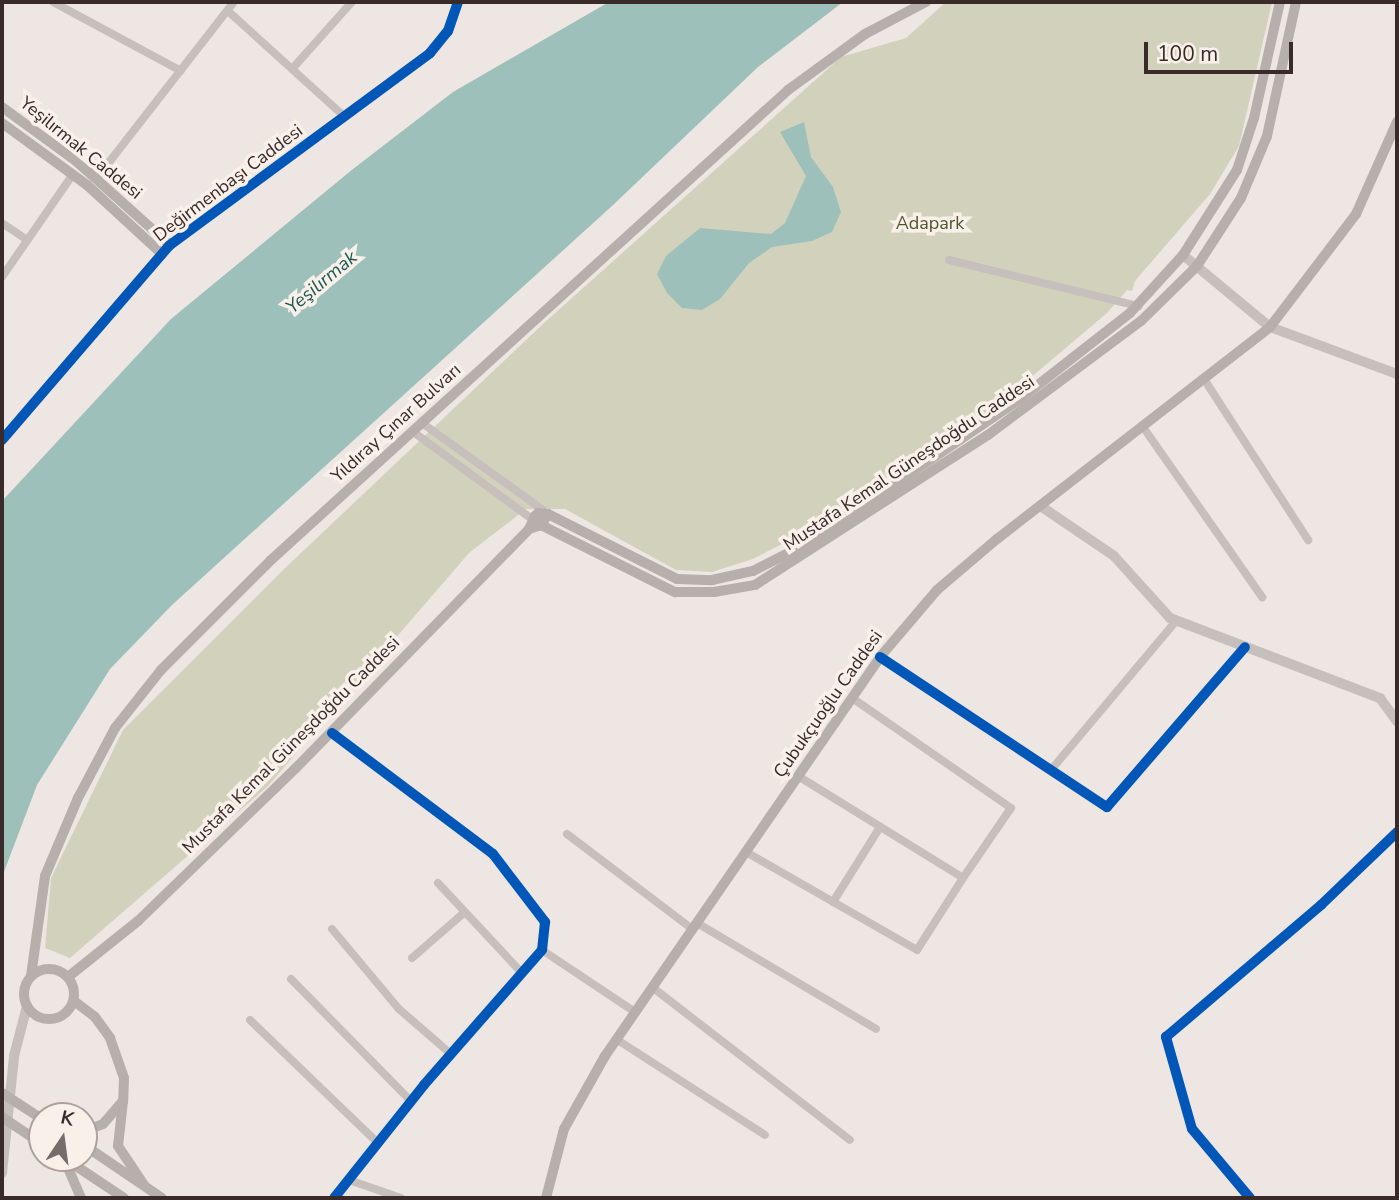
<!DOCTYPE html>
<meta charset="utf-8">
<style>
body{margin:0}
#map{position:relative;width:1399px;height:1200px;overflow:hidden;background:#ede6e2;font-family:"Nunito Sans",sans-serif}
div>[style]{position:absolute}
.green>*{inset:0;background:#d2d2bc}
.water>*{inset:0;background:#9ec0bb}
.minor>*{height:8px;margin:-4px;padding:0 4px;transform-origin:4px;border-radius:4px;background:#c7bfbb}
.tertiary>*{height:10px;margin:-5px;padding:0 5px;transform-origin:5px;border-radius:5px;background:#c7bfbb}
.secondary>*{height:10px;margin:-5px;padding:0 5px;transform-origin:5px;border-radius:5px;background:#b7afab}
.secondary>.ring{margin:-5px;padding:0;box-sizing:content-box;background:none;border:10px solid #b7afab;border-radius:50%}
.cycleway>*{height:10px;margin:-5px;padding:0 5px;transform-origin:5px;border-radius:5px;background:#0057b8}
span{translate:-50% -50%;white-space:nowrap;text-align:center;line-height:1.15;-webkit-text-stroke:7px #faf0ea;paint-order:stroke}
.street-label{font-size:18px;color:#382b29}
.park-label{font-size:18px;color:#4d562d}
.water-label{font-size:19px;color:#1e5a55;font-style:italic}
.frame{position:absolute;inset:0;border:4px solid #382b29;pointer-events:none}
.north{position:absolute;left:28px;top:1102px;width:70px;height:70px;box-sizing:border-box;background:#faf0ea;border:2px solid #aca19d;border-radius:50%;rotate:13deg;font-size:19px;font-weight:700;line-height:28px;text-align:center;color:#382b29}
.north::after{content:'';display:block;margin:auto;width:24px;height:32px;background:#776c6a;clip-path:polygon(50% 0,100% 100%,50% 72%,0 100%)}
.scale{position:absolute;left:1144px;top:42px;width:149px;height:32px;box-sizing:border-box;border:4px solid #382b29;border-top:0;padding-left:9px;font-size:21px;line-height:24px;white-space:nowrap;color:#382b29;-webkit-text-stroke:5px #faf0ea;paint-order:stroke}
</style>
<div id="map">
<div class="green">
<i style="clip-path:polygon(946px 2px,1272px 2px,1239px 146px,1210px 194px,1135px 281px,1132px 291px,1127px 290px,1107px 313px,965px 433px,851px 501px,821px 524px,753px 559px,712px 572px,676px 570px,565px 509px,526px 509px,469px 553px,268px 786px,70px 958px,45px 948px,51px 878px,123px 730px,283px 570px,544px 323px,841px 57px,906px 38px)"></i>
</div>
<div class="water">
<i style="clip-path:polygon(609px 2px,843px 2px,758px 67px,612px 206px,172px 605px,110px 669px,37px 785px,2px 877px,3px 500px,171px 319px,353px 169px,453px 92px)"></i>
<i style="clip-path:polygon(804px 122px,811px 157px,833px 187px,841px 212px,832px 232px,812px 241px,772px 247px,749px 263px,720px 299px,702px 310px,682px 308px,667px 293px,657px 274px,666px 256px,700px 228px,771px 234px,785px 223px,806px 176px,780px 132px)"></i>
</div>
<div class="minor">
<i style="left:53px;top:2px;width:145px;rotate:28.3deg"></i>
<i style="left:228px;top:11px;width:158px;rotate:42.2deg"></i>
<i style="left:292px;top:69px;width:90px;rotate:-48.2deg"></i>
<i style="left:96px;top:179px;width:224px;rotate:-52.1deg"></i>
<i style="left:2px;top:223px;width:30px;rotate:34deg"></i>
<i style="left:949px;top:260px;width:195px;rotate:13.7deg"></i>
<i style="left:2px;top:277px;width:125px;rotate:-55.4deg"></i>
<i style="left:1204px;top:379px;width:192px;rotate:57.1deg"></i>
<i style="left:422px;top:423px;width:149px;rotate:35.7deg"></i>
<i style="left:1143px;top:427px;width:208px;rotate:55deg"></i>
<i style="left:412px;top:431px;width:150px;rotate:36.3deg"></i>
<i style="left:880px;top:657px;width:272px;rotate:33.5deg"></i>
<i style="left:1107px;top:807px;width:211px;rotate:-49.2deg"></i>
<i style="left:332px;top:733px;width:201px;rotate:36.9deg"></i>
<i style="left:493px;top:854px;width:86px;rotate:52.6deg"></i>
<i style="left:545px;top:922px;width:28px;rotate:96deg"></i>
<i style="left:542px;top:950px;width:179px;rotate:131.2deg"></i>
<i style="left:424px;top:1085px;width:144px;rotate:128.5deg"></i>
<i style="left:1051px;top:770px;width:194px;rotate:-50deg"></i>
<i style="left:798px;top:776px;width:194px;rotate:31.7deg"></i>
<i style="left:963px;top:878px;width:85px;rotate:-55.6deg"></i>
<i style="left:1011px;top:808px;width:193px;rotate:-145.3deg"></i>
<i style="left:567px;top:834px;width:157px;rotate:37.2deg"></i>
<i style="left:746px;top:852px;width:197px;rotate:29.8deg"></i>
<i style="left:917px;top:950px;width:85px;rotate:-57.4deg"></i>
<i style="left:438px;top:883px;width:123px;rotate:47deg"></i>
<i style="left:833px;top:902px;width:89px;rotate:-57.9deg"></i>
<i style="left:697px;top:923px;width:208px;rotate:30.6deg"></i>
<i style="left:332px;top:929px;width:104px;rotate:50.1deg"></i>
<i style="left:399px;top:1009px;width:69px;rotate:40.9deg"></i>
<i style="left:542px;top:950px;width:112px;rotate:33.7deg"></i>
<i style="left:412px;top:958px;width:70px;rotate:-41deg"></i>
<i style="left:291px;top:979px;width:171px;rotate:45.5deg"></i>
<i style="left:652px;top:987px;width:250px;rotate:37.7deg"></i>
<i style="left:250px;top:1020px;width:178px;rotate:43.9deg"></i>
<i style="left:616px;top:1039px;width:177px;rotate:32.8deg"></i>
<i style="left:349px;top:1180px;width:55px;rotate:19.1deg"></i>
<i style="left:1250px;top:1198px;width:90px;rotate:-130deg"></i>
<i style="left:1192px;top:1129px;width:96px;rotate:-105.8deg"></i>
<i style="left:1166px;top:1037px;width:204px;rotate:-40.4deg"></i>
<i style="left:1321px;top:905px;width:105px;rotate:-43.8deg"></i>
</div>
<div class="tertiary">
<i style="left:1183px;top:255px;width:113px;rotate:39.6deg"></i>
<i style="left:1270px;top:327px;width:135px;rotate:20.3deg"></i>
<i style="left:2px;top:440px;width:257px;rotate:-49.3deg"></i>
<i style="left:170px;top:245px;width:323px;rotate:-36.4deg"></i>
<i style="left:430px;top:53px;width:28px;rotate:-51deg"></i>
<i style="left:448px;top:31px;width:31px;rotate:-71deg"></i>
<i style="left:1042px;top:507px;width:87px;rotate:34.2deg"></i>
<i style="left:1114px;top:556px;width:84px;rotate:47.9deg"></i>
<i style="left:1170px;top:618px;width:225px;rotate:20.9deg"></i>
<i style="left:1380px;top:698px;width:29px;rotate:54deg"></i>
<i style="left:2px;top:1173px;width:118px;rotate:-84.1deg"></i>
<i style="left:14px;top:1056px;width:52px;rotate:-75.4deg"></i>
</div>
<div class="secondary">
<i style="left:2px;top:107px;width:92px;rotate:36.1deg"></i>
<i style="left:76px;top:161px;width:126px;rotate:41.8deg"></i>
<i style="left:2px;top:123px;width:105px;rotate:36.1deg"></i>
<i style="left:87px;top:185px;width:102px;rotate:42.6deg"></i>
<i style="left:548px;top:514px;width:144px;rotate:26.7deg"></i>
<i style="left:677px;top:579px;width:35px;rotate:2deg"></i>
<i style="left:712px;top:580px;width:42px;rotate:-12.4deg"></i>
<i style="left:753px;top:571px;width:59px;rotate:-27deg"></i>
<i style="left:806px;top:544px;width:258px;rotate:-34.1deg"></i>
<i style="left:1020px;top:399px;width:140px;rotate:-38deg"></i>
<i style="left:1130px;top:313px;width:79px;rotate:-47.6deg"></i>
<i style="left:1183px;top:255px;width:101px;rotate:-57.6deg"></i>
<i style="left:1237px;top:170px;width:55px;rotate:-71.9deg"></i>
<i style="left:1254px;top:118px;width:119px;rotate:-77.4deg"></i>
<i style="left:529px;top:529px;width:14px;rotate:-65deg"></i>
<i style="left:535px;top:516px;width:4px;rotate:-45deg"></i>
<i style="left:538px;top:513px;width:10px;rotate:6deg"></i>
<i style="left:548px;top:514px;width:13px;rotate:122deg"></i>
<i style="left:541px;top:525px;width:9px;rotate:-148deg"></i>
<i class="ring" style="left:24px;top:969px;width:40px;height:40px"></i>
<i style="left:31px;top:976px;width:101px;rotate:-82deg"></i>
<i style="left:45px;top:876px;width:85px;rotate:-67.1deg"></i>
<i style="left:78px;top:798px;width:79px;rotate:-62.1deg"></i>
<i style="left:115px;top:728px;width:74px;rotate:-51.6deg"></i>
<i style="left:161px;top:670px;width:156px;rotate:-45deg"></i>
<i style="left:271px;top:560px;width:699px;rotate:-42.27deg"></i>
<i style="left:788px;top:90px;width:95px;rotate:-36deg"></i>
<i style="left:865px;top:34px;width:69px;rotate:-27.7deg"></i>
<i style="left:68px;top:977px;width:90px;rotate:-38.7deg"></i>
<i style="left:138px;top:921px;width:219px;rotate:-44.1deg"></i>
<i style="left:295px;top:769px;width:335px;rotate:-45.7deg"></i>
<i style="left:529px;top:529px;width:13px;rotate:-18deg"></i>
<i style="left:541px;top:525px;width:150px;rotate:26.6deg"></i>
<i style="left:675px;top:592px;width:39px"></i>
<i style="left:714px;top:592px;width:42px;rotate:-9.7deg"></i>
<i style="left:755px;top:585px;width:277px;rotate:-32.8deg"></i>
<i style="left:988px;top:435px;width:191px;rotate:-36.7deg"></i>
<i style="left:1141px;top:321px;width:78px;rotate:-44.5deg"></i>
<i style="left:1197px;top:266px;width:81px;rotate:-57.1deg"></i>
<i style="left:1241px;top:198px;width:67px;rotate:-67.2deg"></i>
<i style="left:1267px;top:136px;width:137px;rotate:-77.8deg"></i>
<i style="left:74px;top:1001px;width:26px;rotate:37deg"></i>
<i style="left:95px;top:1017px;width:26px;rotate:54deg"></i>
<i style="left:110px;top:1038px;width:42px;rotate:70.7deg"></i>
<i style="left:124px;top:1078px;width:23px;rotate:92deg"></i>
<i style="left:2px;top:1093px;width:48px;rotate:33deg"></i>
<i style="left:2px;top:1117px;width:48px;rotate:34deg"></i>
<i style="left:84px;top:1131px;width:20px;rotate:-20deg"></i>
<i style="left:103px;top:1124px;width:30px;rotate:-49deg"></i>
<i style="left:123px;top:1101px;width:45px;rotate:96.3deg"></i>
<i style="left:118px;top:1146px;width:47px;rotate:56.3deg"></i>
<i style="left:84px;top:1145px;width:94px;rotate:34.2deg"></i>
<i style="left:64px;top:1158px;width:72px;rotate:33.7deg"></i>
<i style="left:65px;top:1161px;width:40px;rotate:66.6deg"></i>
<i style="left:546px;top:1198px;width:71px;rotate:-75.4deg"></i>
<i style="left:564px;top:1129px;width:84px;rotate:-60.7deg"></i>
<i style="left:605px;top:1056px;width:485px;rotate:-55.4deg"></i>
<i style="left:880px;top:657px;width:88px;rotate:-49.6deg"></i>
<i style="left:937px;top:590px;width:79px;rotate:-40.4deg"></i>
<i style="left:997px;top:539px;width:346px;rotate:-37.8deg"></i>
<i style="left:1270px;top:327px;width:142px;rotate:-52.7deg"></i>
<i style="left:1356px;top:214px;width:101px;rotate:-66deg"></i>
</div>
<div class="cycleway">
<i style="left:2px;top:440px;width:257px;rotate:-49.3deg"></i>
<i style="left:170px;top:245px;width:323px;rotate:-36.4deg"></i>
<i style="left:430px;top:53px;width:28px;rotate:-51deg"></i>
<i style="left:448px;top:31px;width:31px;rotate:-71deg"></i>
<i style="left:880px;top:657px;width:272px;rotate:33.5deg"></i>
<i style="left:1107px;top:807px;width:211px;rotate:-49.2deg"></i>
<i style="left:332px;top:733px;width:201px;rotate:36.9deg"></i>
<i style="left:493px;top:854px;width:86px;rotate:52.6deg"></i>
<i style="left:545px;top:922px;width:28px;rotate:96deg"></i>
<i style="left:542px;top:950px;width:179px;rotate:131.2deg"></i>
<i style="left:424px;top:1085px;width:144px;rotate:128.5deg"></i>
<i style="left:1250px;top:1198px;width:90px;rotate:-130deg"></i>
<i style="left:1192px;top:1129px;width:96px;rotate:-105.8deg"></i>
<i style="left:1166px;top:1037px;width:204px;rotate:-40.4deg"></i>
<i style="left:1321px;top:905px;width:105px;rotate:-43.8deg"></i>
</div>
<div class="street-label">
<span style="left:81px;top:148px;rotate:39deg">Yeşilırmak Caddesi</span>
<span style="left:228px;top:183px;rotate:-37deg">Değirmenbaşı Caddesi</span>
<span style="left:396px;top:423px;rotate:-42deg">Yıldıray Çınar Bulvarı</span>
<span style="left:909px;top:463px;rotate:-34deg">Mustafa Kemal Güneşdoğdu Caddesi</span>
<span style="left:828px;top:704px;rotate:-55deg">Çubukçuoğlu Caddesi</span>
<span style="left:291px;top:745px;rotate:-45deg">Mustafa Kemal Güneşdoğdu Caddesi</span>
</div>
<div class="park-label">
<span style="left:930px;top:223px">Adapark</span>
</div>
<div class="water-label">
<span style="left:322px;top:283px;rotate:-40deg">Yeşilırmak</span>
</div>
<div class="frame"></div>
<div class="north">K</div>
<div class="scale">100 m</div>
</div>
